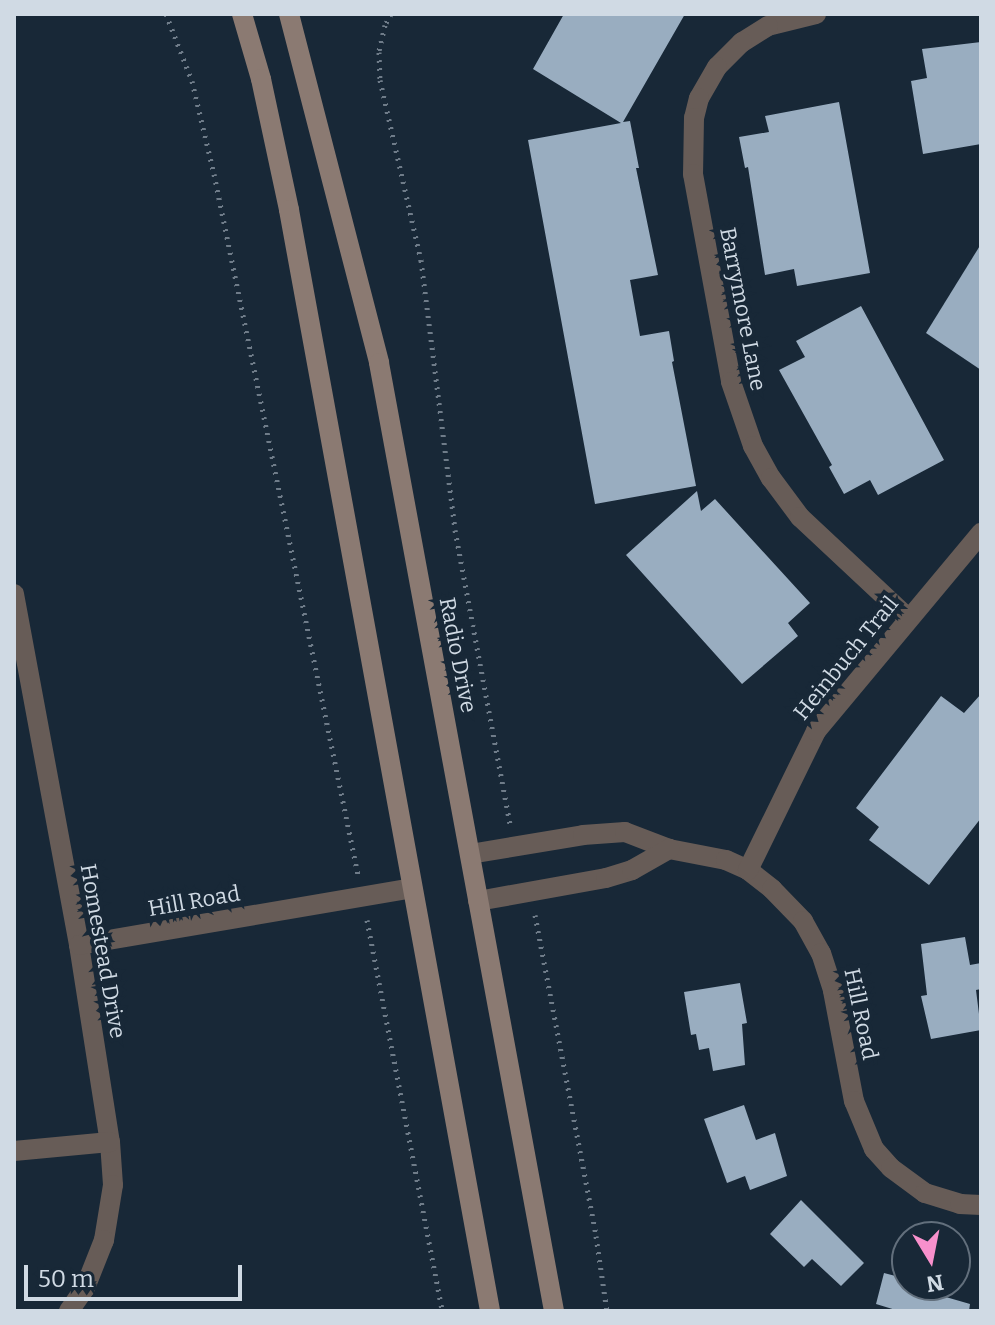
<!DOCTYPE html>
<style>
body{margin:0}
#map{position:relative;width:995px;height:1325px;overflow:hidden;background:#182837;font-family:Bitter,serif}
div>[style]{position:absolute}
.building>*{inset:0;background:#99adc0}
.path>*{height:5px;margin-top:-2.5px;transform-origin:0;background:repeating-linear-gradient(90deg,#6f7c89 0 2px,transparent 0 8px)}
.street>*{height:20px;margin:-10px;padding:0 10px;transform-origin:10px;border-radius:10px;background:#675c57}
.secondary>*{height:20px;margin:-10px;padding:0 10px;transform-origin:10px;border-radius:10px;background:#8b7a72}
span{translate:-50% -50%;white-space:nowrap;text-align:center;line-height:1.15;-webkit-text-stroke:8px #182837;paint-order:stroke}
.street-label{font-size:22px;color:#d0dae4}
.frame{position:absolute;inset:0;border:16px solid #d0dae4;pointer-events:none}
.north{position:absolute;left:891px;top:1221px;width:80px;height:80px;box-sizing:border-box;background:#182837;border:2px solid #626f7c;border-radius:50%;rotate:170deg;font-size:22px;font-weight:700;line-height:32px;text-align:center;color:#d0dae4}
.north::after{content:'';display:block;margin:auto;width:28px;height:36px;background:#f890cc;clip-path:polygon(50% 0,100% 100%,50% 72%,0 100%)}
.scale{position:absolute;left:24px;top:1265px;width:218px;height:36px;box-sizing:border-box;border:4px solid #d0dae4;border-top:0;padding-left:10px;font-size:24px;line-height:28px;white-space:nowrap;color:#d0dae4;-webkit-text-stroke:6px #182837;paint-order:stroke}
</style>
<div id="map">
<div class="building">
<i style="clip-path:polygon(564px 14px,685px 14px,623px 122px,630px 121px,639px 168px,636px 168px,658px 275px,630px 280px,640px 336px,669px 331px,674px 361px,672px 362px,696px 486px,595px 504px,528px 140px,621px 123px,533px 69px)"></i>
<i style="clip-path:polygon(981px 42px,981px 144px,923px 154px,911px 81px,927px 78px,922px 49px)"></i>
<i style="clip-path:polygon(839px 102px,870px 273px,797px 286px,794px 269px,765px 275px,748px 167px,745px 168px,739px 137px,769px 132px,765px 116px)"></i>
<i style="clip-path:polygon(981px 244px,981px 370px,926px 333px)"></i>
<i style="clip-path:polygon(861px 306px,944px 460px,878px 495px,870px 480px,844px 494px,829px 467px,832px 465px,779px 370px,805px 357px,796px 341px)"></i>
<i style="clip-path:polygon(697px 491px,701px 511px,715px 499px,810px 603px,788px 623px,798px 636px,742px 684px,626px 555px)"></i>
<i style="clip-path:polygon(981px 694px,981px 818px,929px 885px,869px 840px,879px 827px,856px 808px,941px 696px,964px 713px)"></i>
<i style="clip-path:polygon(965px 937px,970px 965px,981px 963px,981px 989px,976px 990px,981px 1030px,931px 1039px,921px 996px,927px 995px,921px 944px)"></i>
<i style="clip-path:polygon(740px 983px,747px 1023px,742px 1024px,745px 1065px,713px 1071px,709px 1048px,699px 1050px,696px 1034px,691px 1035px,684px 992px)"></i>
<i style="clip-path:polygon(744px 1105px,756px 1140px,775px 1133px,787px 1176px,750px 1190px,745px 1176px,727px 1183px,704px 1119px)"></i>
<i style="clip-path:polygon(801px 1200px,864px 1263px,841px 1286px,812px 1259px,804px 1267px,770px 1234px)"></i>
<i style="clip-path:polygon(884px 1273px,907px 1279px,907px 1285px,926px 1285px,925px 1291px,970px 1304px,969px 1311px,899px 1311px,876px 1304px)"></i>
</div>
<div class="path">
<i style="left:166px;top:14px;width:72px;rotate:68.8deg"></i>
<i style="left:192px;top:81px;width:96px;rotate:76.7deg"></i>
<i style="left:214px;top:174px;width:716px;rotate:78.39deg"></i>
<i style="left:391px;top:14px;width:13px;rotate:119deg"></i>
<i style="left:385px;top:25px;width:28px;rotate:103deg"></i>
<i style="left:379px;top:52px;width:28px;rotate:88deg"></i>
<i style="left:380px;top:80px;width:185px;rotate:77.2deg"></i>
<i style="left:421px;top:260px;width:272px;rotate:82.8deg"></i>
<i style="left:455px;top:530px;width:299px;rotate:79.4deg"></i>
<i style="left:535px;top:915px;width:327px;rotate:79.2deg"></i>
<i style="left:596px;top:1236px;width:76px;rotate:81.7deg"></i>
<i style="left:367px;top:920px;width:398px;rotate:79.1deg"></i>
</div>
<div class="street">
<i style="left:816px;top:14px;width:49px;rotate:166deg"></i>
<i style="left:768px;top:26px;width:31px;rotate:148deg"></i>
<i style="left:742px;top:42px;width:35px;rotate:135deg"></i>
<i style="left:717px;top:67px;width:36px;rotate:120deg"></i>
<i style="left:699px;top:98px;width:21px;rotate:104deg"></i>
<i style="left:694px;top:118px;width:56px;rotate:91deg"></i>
<i style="left:693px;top:174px;width:211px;rotate:79.6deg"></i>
<i style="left:731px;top:382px;width:68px;rotate:71deg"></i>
<i style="left:753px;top:446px;width:37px;rotate:61deg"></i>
<i style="left:771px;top:478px;width:49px;rotate:53.4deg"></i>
<i style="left:800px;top:517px;width:149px;rotate:43.1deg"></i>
<i style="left:14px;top:594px;width:357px;rotate:79.5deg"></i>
<i style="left:79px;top:945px;width:199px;rotate:81.1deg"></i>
<i style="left:110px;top:1142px;width:43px;rotate:86deg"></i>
<i style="left:113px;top:1185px;width:56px;rotate:99.3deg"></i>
<i style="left:104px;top:1240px;width:52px;rotate:111.6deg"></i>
<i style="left:85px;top:1288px;width:28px;rotate:125deg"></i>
<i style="left:470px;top:854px;width:115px;rotate:-9.5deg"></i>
<i style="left:583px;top:835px;width:42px;rotate:-4.1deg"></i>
<i style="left:625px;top:832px;width:47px;rotate:21.1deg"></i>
<i style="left:669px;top:849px;width:58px;rotate:10.9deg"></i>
<i style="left:726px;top:860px;width:24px;rotate:24deg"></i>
<i style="left:748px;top:870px;width:31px;rotate:38deg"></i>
<i style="left:772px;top:889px;width:45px;rotate:45.9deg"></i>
<i style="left:803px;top:921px;width:37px;rotate:61deg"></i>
<i style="left:821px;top:953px;width:40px;rotate:72deg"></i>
<i style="left:833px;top:991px;width:112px;rotate:79.2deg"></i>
<i style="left:854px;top:1101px;width:52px;rotate:67.4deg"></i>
<i style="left:874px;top:1149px;width:25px;rotate:48deg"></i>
<i style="left:891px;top:1168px;width:42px;rotate:36.3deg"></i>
<i style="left:925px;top:1193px;width:37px;rotate:17deg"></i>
<i style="left:960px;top:1204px;width:21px;rotate:3deg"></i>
<i style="left:748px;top:870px;width:155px;rotate:-63.9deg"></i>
<i style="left:816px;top:731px;width:258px;rotate:-50.2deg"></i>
<i style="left:478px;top:901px;width:130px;rotate:-10.2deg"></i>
<i style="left:606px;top:878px;width:27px;rotate:-17deg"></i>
<i style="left:632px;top:870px;width:43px;rotate:-29.6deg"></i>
<i style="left:79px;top:945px;width:338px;rotate:-9.7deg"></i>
<i style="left:14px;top:1151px;width:96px;rotate:-5.4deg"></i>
</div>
<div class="secondary">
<i style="left:242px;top:14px;width:68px;rotate:73.7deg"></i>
<i style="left:261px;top:79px;width:134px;rotate:77.9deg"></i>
<i style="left:289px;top:210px;width:1119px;rotate:79.65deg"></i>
<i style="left:289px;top:14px;width:360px;rotate:75.5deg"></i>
<i style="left:379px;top:363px;width:964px;rotate:79.54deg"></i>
</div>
<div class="street-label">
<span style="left:743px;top:309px;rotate:79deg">Barrymore Lane</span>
<span style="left:458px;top:655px;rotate:79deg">Radio Drive</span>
<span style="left:846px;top:658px;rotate:-51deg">Heinbuch Trail</span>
<span style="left:194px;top:901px;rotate:-10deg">Hill Road</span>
<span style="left:103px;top:951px;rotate:80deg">Homestead Drive</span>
<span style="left:861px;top:1014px;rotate:78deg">Hill Road</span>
</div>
<div class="frame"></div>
<div class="north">N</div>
<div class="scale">50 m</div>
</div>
